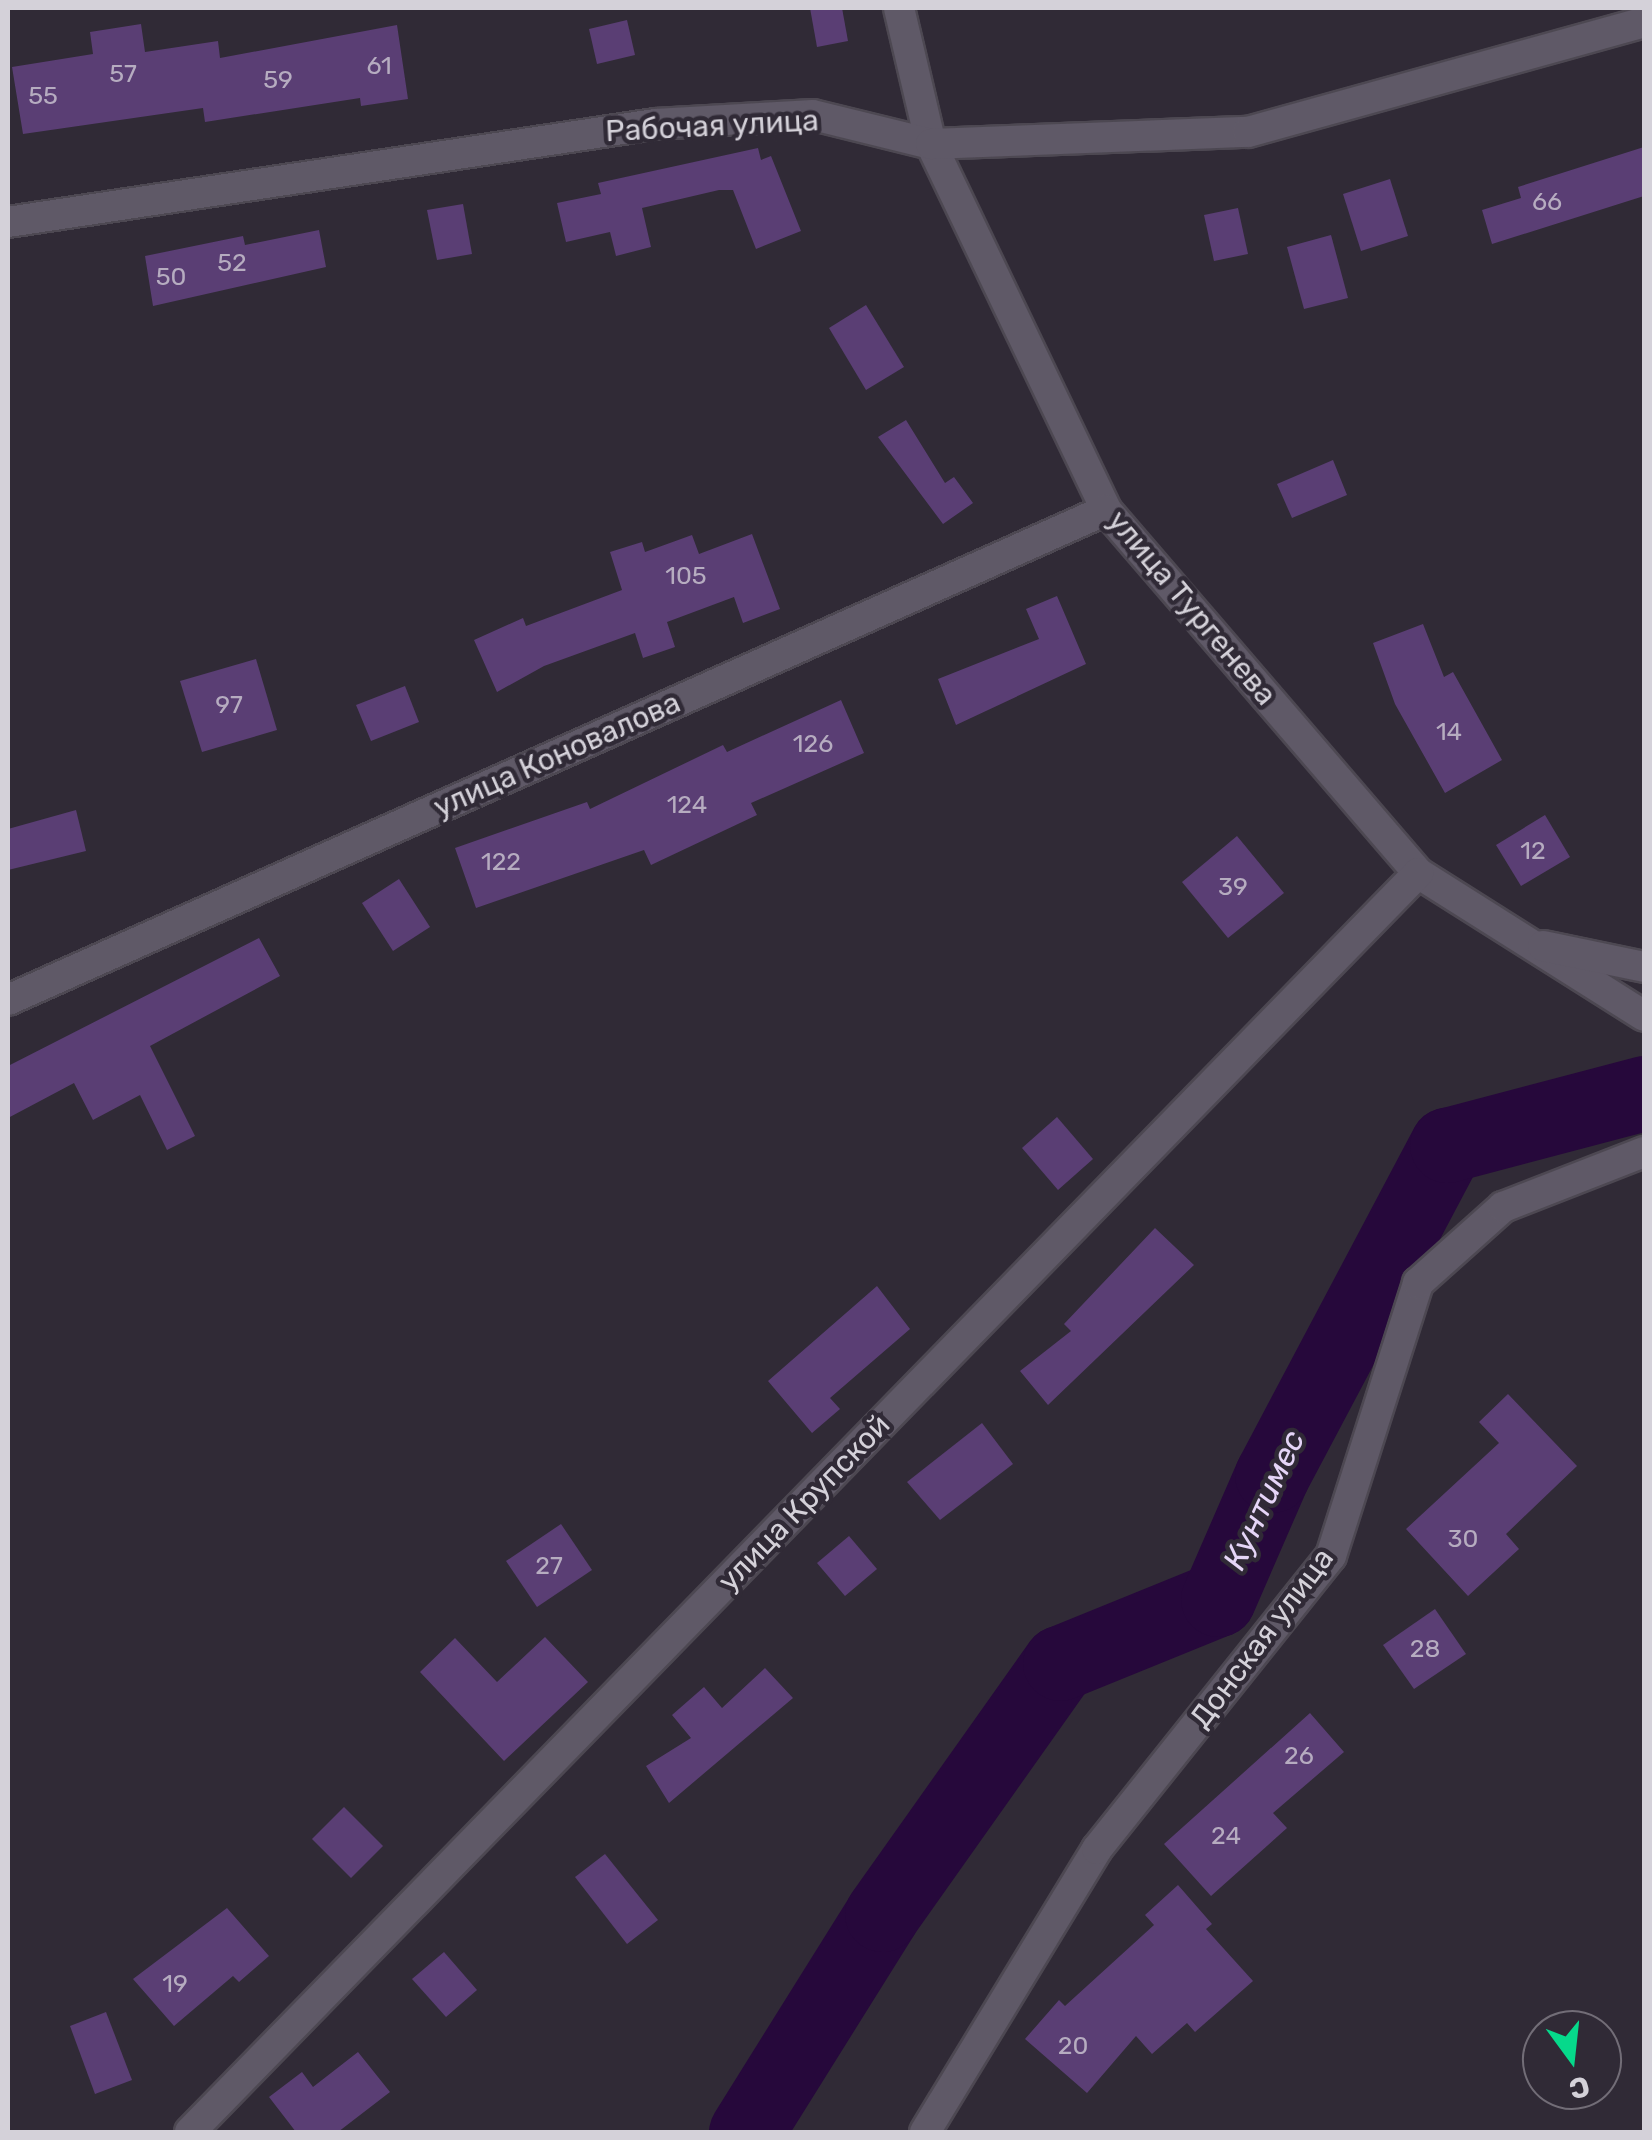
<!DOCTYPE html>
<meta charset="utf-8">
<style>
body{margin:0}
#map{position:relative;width:1652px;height:2140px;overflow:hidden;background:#302a36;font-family:Rubik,sans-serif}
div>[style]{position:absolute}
.river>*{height:75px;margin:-37.5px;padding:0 37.5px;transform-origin:37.5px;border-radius:37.5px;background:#26083b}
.building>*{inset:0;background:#5a3e74}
.roads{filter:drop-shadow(2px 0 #4d4852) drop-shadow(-2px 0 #4d4852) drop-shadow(0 2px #4d4852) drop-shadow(0 -2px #4d4852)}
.minor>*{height:30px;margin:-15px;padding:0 15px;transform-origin:15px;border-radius:15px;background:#5f5967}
span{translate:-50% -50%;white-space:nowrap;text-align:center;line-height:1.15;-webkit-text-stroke:9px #302a36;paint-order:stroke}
.number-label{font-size:25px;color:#b6acc0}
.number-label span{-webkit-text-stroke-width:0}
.street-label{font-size:30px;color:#d4d1d9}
.water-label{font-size:32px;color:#e5d5f7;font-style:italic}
.frame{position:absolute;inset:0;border:10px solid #d4d1d9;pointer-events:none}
.north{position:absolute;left:1522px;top:2010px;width:100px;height:100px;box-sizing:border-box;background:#302a36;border:2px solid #726d77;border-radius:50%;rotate:165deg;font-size:28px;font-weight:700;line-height:40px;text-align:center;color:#d4d1d9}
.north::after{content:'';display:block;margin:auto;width:35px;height:45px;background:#06d98b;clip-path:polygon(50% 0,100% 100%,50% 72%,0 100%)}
</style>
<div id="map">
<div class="river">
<i style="left:746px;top:2132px;width:257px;rotate:-58deg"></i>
<i style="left:882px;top:1914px;width:308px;rotate:-54.7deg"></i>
<i style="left:1060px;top:1663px;width:170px;rotate:-22.1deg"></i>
<i style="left:1218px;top:1599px;width:135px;rotate:-66.5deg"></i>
<i style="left:1272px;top:1475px;width:374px;rotate:-62.1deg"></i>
<i style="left:1447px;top:1145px;width:204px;rotate:-14.8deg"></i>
</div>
<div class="building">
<i style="clip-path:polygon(810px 8px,842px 8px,848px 41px,817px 47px)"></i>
<i style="clip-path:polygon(627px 20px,635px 55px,597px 64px,589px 29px)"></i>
<i style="clip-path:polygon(141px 24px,145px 52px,218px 41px,220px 58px,397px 25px,408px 99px,361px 106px,360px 98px,205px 122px,203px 108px,23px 134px,12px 67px,93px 54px,90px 32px)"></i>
<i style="clip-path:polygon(1644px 147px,1644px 196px,1492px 244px,1482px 210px,1521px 198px,1518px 187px)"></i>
<i style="clip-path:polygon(758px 148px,761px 160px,771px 156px,801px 231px,756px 249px,733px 190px,719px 190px,642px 208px,651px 247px,616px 256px,610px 232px,566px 242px,557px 203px,601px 194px,598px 183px)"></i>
<i style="clip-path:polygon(1390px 179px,1408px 236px,1361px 251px,1343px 194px)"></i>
<i style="clip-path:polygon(463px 204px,472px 254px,437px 260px,427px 210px)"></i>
<i style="clip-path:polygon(1238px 208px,1248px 254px,1214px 261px,1204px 215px)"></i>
<i style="clip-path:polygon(319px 230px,326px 267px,153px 306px,145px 256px,243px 236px,245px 245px)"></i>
<i style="clip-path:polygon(1331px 235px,1348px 298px,1304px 309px,1287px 247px)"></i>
<i style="clip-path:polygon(866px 305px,904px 367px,866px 390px,829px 328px)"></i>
<i style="clip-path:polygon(906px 420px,945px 483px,954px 477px,973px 503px,943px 524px,878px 437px)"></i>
<i style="clip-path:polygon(1333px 460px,1347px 495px,1292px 518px,1277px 484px)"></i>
<i style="clip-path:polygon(752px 534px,780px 609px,743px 623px,734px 597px,667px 622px,675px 647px,643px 658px,635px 633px,544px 666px,497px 692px,474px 640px,523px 618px,526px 626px,622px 590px,610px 552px,642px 542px,645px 552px,692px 535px,699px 554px)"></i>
<i style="clip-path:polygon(1057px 596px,1086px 664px,956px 725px,938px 679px,1039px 639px,1026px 609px)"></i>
<i style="clip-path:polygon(1423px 624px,1444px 677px,1453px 672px,1502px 760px,1445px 793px,1395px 704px,1373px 643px)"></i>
<i style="clip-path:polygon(256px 659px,277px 730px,202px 752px,180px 681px)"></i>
<i style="clip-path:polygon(405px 686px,419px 722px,371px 741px,356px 705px)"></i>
<i style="clip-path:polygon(841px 700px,864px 753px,751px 803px,757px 815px,651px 865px,644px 850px,476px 908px,455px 848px,587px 802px,590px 809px,723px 745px,727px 752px)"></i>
<i style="clip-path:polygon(76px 810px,86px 851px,8px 870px,8px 829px)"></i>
<i style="clip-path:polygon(1545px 815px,1570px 857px,1521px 886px,1496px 845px)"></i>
<i style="clip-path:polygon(1237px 836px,1284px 893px,1228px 938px,1182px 882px)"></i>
<i style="clip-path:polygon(399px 879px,430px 927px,393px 951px,362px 903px)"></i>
<i style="clip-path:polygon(259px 938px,280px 976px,150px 1046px,195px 1136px,167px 1150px,140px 1095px,93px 1120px,74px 1083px,8px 1118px,8px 1066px)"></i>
<i style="clip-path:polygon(1057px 1117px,1093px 1159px,1058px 1190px,1022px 1148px)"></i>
<i style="clip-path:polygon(1155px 1228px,1194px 1265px,1048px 1405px,1020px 1371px,1071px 1331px,1064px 1324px)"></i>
<i style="clip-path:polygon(877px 1286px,910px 1329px,830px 1398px,840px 1409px,812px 1433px,768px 1381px)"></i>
<i style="clip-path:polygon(1508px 1394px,1577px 1466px,1506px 1534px,1519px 1549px,1468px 1596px,1406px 1529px,1499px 1443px,1479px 1422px)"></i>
<i style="clip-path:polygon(982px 1423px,1013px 1464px,940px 1520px,907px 1482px)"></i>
<i style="clip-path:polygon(561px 1524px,592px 1570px,537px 1607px,506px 1561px)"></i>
<i style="clip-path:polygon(849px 1536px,877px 1569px,845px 1596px,817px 1563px)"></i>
<i style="clip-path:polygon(1435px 1609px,1466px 1654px,1414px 1689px,1383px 1645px)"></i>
<i style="clip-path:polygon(545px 1637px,588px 1682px,504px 1761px,420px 1672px,455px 1638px,497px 1682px)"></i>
<i style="clip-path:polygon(765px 1668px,793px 1698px,669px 1803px,646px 1766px,691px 1738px,672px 1715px,704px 1687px,722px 1708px)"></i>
<i style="clip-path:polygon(1310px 1713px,1344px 1752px,1273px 1813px,1287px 1828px,1211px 1896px,1164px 1844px)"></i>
<i style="clip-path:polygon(344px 1807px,383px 1846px,351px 1878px,312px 1839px)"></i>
<i style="clip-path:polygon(605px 1854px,658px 1920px,627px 1944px,575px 1877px)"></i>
<i style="clip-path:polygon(1178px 1885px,1212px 1924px,1206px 1929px,1253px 1981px,1195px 2032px,1187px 2023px,1152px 2054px,1136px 2036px,1087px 2093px,1025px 2039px,1059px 2000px,1065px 2006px,1154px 1925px,1145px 1915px)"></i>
<i style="clip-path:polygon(227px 1908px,269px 1956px,239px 1982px,233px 1976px,174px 2026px,133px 1979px)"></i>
<i style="clip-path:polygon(444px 1952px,477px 1990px,446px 2017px,412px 1979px)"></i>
<i style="clip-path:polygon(106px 2012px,132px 2080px,95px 2094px,70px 2026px)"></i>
<i style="clip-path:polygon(358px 2052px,390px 2092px,338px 2132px,296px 2132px,269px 2097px,302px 2072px,313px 2087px)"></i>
</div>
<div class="roads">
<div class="minor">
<i style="left:899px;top:8px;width:140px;rotate:76.8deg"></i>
<i style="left:931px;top:144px;width:406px;rotate:64.4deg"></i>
<i style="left:1106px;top:510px;width:479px;rotate:49.3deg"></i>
<i style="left:1418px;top:873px;width:267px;rotate:32.3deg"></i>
<i style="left:8px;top:222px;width:654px;rotate:-8.61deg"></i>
<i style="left:655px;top:124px;width:158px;rotate:-3.3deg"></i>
<i style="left:813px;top:115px;width:122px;rotate:13.8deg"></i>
<i style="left:931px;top:144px;width:317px;rotate:-2.2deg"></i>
<i style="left:1248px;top:132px;width:411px;rotate:-15.5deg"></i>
<i style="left:1543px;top:946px;width:103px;rotate:11.7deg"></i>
<i style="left:8px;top:1000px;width:1202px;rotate:-24.05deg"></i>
<i style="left:190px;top:2132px;width:1759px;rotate:-45.71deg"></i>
<i style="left:925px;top:2132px;width:331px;rotate:-58.7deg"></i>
<i style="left:1097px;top:1849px;width:375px;rotate:-51.4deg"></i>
<i style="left:1331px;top:1556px;width:287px;rotate:-72.3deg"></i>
<i style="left:1418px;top:1283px;width:114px;rotate:-41.8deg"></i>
<i style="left:1503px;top:1207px;width:151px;rotate:-21.3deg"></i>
</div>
</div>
<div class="number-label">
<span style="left:379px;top:66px">61</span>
<span style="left:123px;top:74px">57</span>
<span style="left:278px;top:80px">59</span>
<span style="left:43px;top:96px">55</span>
<span style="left:1547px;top:202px">66</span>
<span style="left:232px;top:263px">52</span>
<span style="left:171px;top:277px">50</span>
<span style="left:686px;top:576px">105</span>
<span style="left:229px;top:705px">97</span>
<span style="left:1449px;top:732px">14</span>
<span style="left:813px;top:744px">126</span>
<span style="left:687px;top:805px">124</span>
<span style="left:1533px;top:851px">12</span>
<span style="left:501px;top:862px">122</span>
<span style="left:1233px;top:887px">39</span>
<span style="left:1463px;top:1539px">30</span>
<span style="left:549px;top:1566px">27</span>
<span style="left:1425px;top:1649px">28</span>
<span style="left:1299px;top:1756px">26</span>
<span style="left:1226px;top:1836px">24</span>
<span style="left:175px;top:1984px">19</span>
<span style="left:1073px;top:2046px">20</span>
</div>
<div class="street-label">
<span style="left:712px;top:126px;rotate:-3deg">Рабочая улица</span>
<span style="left:1192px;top:608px;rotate:50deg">улица Тургенева</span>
<span style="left:557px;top:755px;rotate:-24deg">улица Коновалова</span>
<span style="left:804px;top:1503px;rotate:-46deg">улица Крупской</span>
<span style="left:1262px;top:1638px;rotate:-53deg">Донская улица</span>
</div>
<div class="water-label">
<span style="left:1264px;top:1500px;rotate:-65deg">Кунтимес</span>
</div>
<div class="frame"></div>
<div class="north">С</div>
</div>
